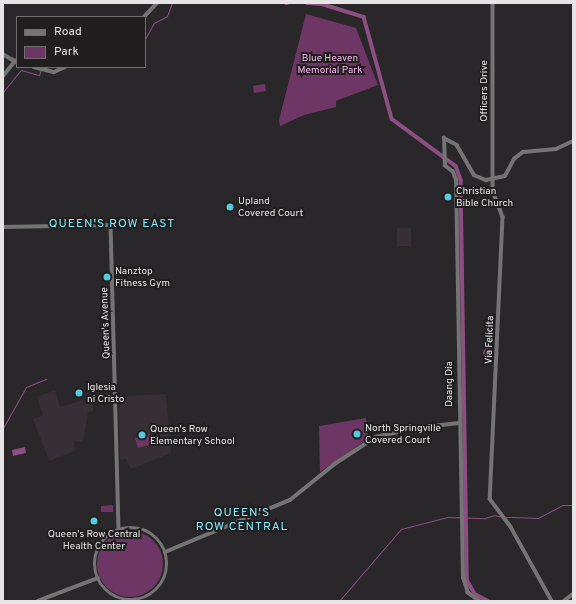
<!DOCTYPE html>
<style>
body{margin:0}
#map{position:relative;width:576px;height:604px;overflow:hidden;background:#292729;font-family:Overpass,sans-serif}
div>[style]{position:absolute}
.built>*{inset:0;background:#362f35}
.green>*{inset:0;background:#6d3665}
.round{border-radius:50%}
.water>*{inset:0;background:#8d4e83}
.stream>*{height:1px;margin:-0.5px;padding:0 0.5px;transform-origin:0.5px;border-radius:0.5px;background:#8d4e83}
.canal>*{height:3.5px;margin:-1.75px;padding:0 1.75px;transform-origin:1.75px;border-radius:1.75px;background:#8d4e83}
.minor>*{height:3.5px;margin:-1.75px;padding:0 1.75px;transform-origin:1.75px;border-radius:1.75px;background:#757475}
.minor>.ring{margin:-1.75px;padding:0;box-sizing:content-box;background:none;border:3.5px solid #757475;border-radius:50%}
.dots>*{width:11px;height:11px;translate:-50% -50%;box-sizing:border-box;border:2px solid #201e1f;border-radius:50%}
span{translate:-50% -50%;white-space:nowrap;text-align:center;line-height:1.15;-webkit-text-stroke:4px #201e1f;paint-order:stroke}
.park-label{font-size:10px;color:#ffb7f2}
.street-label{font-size:10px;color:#e6e4e5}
.poi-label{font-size:10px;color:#e6e4e5}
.left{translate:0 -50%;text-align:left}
.quarter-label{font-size:12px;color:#84ecfe;letter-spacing:1px}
.frame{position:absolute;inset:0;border:4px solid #e6e4e5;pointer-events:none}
.legend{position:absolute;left:16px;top:16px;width:130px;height:52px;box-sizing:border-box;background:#201e1f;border:1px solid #6f6d6e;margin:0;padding:5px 7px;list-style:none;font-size:12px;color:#e6e4e5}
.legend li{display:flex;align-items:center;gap:8px;height:20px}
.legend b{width:20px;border:1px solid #6f6d6e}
</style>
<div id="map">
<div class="built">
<i style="clip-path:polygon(397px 228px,411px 228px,411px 246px,397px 246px)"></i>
<i style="clip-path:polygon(55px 390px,60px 407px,84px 400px,84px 403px,93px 402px,93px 411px,88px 412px,83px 442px,74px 441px,75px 451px,49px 461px,33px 419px,43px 415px,37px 397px)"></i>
<i style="clip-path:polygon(166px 394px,171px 453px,131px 469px,126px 459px,120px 460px,119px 396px)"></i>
</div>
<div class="green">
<i style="clip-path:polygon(306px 14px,356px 28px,378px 85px,336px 101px,336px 107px,304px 115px,280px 126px,279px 120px)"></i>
<i style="clip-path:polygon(265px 84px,266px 91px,254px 93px,253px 86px)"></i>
<i style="clip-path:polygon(366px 418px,369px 438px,320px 472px,319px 426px)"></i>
<i style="clip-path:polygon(150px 434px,152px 444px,138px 448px,135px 438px)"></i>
<i style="clip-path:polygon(113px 505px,113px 512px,101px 512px,101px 506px)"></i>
<i class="round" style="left:97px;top:531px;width:66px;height:66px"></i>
</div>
<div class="water">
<i class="round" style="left:483px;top:348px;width:10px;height:10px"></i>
<i style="clip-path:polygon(25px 447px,26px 453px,13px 456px,12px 450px)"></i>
</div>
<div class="stream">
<i style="left:145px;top:39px;width:18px;rotate:-61deg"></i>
<i style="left:154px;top:23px;width:15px;rotate:-28deg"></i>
<i style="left:167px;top:16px;width:14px;rotate:-69deg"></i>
<i style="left:11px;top:57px;width:6px;rotate:18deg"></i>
<i style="left:3px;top:92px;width:28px;rotate:-51deg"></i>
<i style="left:21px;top:70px;width:19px;rotate:16deg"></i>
<i style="left:39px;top:75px;width:9px;rotate:-69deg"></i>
<i style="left:3px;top:428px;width:47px;rotate:-60.7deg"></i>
<i style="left:26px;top:387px;width:22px;rotate:-22deg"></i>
<i style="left:506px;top:517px;width:4px"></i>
<i style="left:511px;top:517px;width:27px;rotate:2deg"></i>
<i style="left:538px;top:518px;width:27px;rotate:-28deg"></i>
<i style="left:562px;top:505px;width:11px"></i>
<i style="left:339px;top:601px;width:95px;rotate:-49.3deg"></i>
<i style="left:401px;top:529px;width:48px;rotate:-14.6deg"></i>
<i style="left:447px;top:517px;width:38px;rotate:2deg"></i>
<i style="left:485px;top:518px;width:9px;rotate:-18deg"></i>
<i style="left:494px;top:515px;width:9px;rotate:13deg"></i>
</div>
<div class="canal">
<i style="left:286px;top:3px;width:1px"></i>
<i style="left:307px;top:3px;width:15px;rotate:4deg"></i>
<i style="left:322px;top:4px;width:44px;rotate:17.2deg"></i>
<i style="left:364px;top:17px;width:106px;rotate:74.6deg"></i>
<i style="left:392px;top:119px;width:79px;rotate:36.3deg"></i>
<i style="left:456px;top:166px;width:15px;rotate:70deg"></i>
<i style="left:461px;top:180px;width:400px;rotate:89.1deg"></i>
<i style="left:467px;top:580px;width:16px;rotate:60deg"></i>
<i style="left:475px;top:594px;width:15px;rotate:28deg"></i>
</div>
<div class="minor">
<i style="left:493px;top:3px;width:188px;rotate:90deg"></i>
<i style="left:493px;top:191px;width:28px;rotate:69deg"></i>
<i style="left:503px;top:217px;width:282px;rotate:92.6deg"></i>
<i style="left:490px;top:499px;width:35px;rotate:53deg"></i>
<i style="left:511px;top:527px;width:85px;rotate:61deg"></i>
<i style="left:144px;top:17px;width:19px;rotate:-47deg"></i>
<i style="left:3px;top:54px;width:15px;rotate:32deg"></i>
<i style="left:34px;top:67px;width:21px;rotate:14deg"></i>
<i style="left:54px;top:72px;width:12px;rotate:-24deg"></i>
<i style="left:3px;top:76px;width:19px;rotate:-51deg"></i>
<i style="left:3px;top:227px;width:108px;rotate:-1.1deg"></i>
<i style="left:111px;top:225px;width:305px;rotate:88.5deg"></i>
<i class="ring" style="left:95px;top:528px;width:68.5px;height:68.5px"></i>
<i style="left:165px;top:552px;width:135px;rotate:-22.6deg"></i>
<i style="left:290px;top:500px;width:59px;rotate:-38.8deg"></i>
<i style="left:336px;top:463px;width:48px;rotate:-33deg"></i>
<i style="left:376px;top:437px;width:41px;rotate:-12.7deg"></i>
<i style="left:416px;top:428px;width:43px;rotate:-6.6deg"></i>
<i style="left:38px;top:601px;width:64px;rotate:-21deg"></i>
<i style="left:479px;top:601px;width:14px;rotate:-144deg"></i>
<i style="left:468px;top:593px;width:16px;rotate:-108deg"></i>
<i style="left:463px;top:578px;width:398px;rotate:-91deg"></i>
<i style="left:456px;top:180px;width:9px;rotate:-111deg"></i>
<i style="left:453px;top:172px;width:10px;rotate:-143deg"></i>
<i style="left:445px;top:166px;width:28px;rotate:-92deg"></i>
<i style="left:444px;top:138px;width:15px;rotate:28deg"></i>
<i style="left:457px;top:145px;width:34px;rotate:60deg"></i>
<i style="left:474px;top:175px;width:13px;rotate:23deg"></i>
<i style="left:486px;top:180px;width:19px;rotate:-12deg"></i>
<i style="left:505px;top:176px;width:19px;rotate:-62deg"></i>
<i style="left:514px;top:159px;width:11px;rotate:-38deg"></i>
<i style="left:523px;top:152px;width:33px;rotate:-5deg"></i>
<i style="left:556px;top:149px;width:19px;rotate:-25deg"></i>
<i style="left:564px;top:601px;width:11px;rotate:-38deg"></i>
</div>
<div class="dots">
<i style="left:448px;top:197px;background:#54cadd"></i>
<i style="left:230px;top:207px;background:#54cadd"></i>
<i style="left:107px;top:277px;background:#54cadd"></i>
<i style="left:79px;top:393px;background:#54cadd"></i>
<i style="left:357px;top:434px;background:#54cadd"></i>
<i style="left:142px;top:435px;background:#54cadd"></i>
<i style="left:94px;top:521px;background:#54cadd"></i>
</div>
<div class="park-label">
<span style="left:330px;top:64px">Blue Heaven<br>Memorial Park</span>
</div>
<div class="street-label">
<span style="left:485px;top:91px;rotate:-90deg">Officers Drive</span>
<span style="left:106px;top:323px;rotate:-92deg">Queen's Avenue</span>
<span style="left:490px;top:340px;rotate:-88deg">Via Felicita</span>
<span style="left:450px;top:384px;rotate:-90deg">Daang Dia</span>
</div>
<div class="poi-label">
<span class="left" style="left:456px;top:197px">Christian<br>Bible Church</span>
<span class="left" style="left:238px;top:207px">Upland<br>Covered Court</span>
<span class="left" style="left:115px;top:277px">Nanztop<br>Fitness Gym</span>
<span class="left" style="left:87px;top:393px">Iglesia<br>ni Cristo</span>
<span class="left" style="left:365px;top:434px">North Springville<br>Covered Court</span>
<span class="left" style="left:150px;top:435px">Queen's Row<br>Elementary School</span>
<span style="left:94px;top:540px">Queen's Row Central<br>Health Center</span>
</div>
<div class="quarter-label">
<span style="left:112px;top:225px">QUEEN'S ROW EAST</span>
<span style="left:242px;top:521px">QUEEN'S<br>ROW CENTRAL</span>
</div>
<div class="frame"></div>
<ul class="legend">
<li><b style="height:5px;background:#757475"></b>Road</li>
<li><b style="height:11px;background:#6d3665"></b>Park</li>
</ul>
</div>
